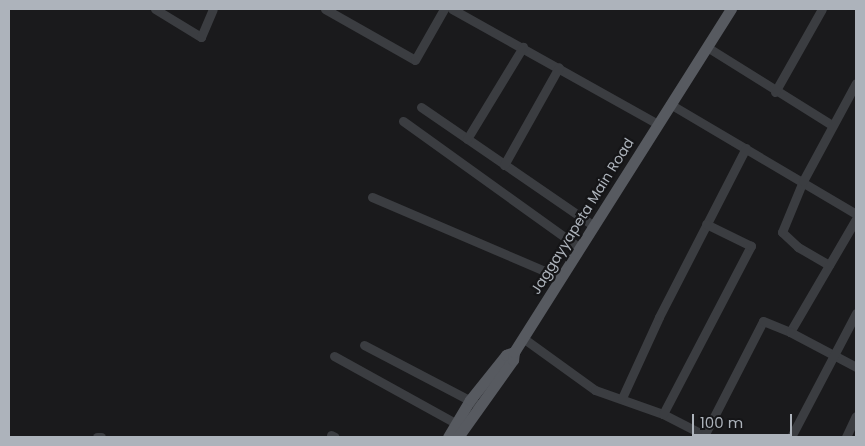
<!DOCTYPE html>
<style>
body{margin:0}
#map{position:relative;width:865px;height:446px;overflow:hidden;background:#1a1a1c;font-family:Poppins,sans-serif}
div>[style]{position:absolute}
.minor>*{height:9px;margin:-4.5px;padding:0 4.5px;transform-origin:4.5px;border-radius:4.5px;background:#3b3d41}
.major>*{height:11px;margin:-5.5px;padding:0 5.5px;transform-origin:5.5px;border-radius:5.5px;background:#575a60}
span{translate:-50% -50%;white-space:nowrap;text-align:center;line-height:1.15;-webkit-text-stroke:4.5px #151517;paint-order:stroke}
.street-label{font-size:14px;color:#adb3bb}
.frame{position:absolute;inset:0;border:10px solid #adb3bb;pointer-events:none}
.scale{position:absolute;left:692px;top:414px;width:100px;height:22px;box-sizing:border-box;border:2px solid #adb3bb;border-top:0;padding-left:6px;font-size:15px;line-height:18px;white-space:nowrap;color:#adb3bb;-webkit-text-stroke:4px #151517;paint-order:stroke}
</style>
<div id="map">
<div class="minor">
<i style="left:155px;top:9px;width:54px;rotate:31.3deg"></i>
<i style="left:201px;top:37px;width:30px;rotate:-67deg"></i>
<i style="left:325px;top:9px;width:103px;rotate:29.5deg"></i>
<i style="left:415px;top:60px;width:59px;rotate:-60.4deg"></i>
<i style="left:452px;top:9px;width:236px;rotate:29.2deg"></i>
<i style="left:707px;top:47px;width:147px;rotate:32deg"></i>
<i style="left:775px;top:92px;width:95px;rotate:-60.5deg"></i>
<i style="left:670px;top:104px;width:216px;rotate:30.6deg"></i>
<i style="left:421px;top:107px;width:210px;rotate:34.5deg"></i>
<i style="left:403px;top:121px;width:218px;rotate:35.7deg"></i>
<i style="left:467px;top:139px;width:108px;rotate:-58.7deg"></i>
<i style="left:504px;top:165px;width:112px;rotate:-60.7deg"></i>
<i style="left:372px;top:197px;width:206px;rotate:23.2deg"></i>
<i style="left:829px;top:265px;width:36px;rotate:-150deg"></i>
<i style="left:798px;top:247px;width:22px;rotate:-137deg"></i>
<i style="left:782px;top:232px;width:55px;rotate:-67.6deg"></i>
<i style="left:803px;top:181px;width:111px;rotate:-61.6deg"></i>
<i style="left:790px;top:332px;width:131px;rotate:-59.7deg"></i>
<i style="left:523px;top:338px;width:89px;rotate:35.8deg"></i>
<i style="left:595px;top:390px;width:72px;rotate:19.4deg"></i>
<i style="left:663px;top:414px;width:51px;rotate:27.1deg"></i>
<i style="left:364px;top:345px;width:125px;rotate:27.6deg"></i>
<i style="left:334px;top:356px;width:145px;rotate:28.9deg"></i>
<i style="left:622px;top:398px;width:89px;rotate:-65.4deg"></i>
<i style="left:659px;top:317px;width:190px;rotate:-62.8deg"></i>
<i style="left:663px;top:414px;width:190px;rotate:-62.4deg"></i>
<i style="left:751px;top:246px;width:50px;rotate:-153.9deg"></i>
<i style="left:331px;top:435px;width:4px;rotate:27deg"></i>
<i style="left:704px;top:436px;width:129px;rotate:-62.8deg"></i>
<i style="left:763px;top:321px;width:29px;rotate:22deg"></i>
<i style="left:790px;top:332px;width:75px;rotate:27.9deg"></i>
<i style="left:97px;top:437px;width:4px"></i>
<i style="left:791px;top:437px;width:140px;rotate:-62.3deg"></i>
<i style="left:846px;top:437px;width:23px;rotate:-65deg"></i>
</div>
<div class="major">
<i style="left:448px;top:437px;width:43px;rotate:-59.3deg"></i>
<i style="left:470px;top:400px;width:58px;rotate:-51.3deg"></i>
<i style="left:506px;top:355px;width:9px;rotate:-21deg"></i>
<i style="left:458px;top:437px;width:95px;rotate:-54.5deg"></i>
<i style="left:513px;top:360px;width:8px;rotate:-83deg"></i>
<i style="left:514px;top:352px;width:406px;rotate:-57.7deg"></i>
</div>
<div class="street-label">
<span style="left:582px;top:216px;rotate:-58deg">Jaggayyapeta Main Road</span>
</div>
<div class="frame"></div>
<div class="scale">100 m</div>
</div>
